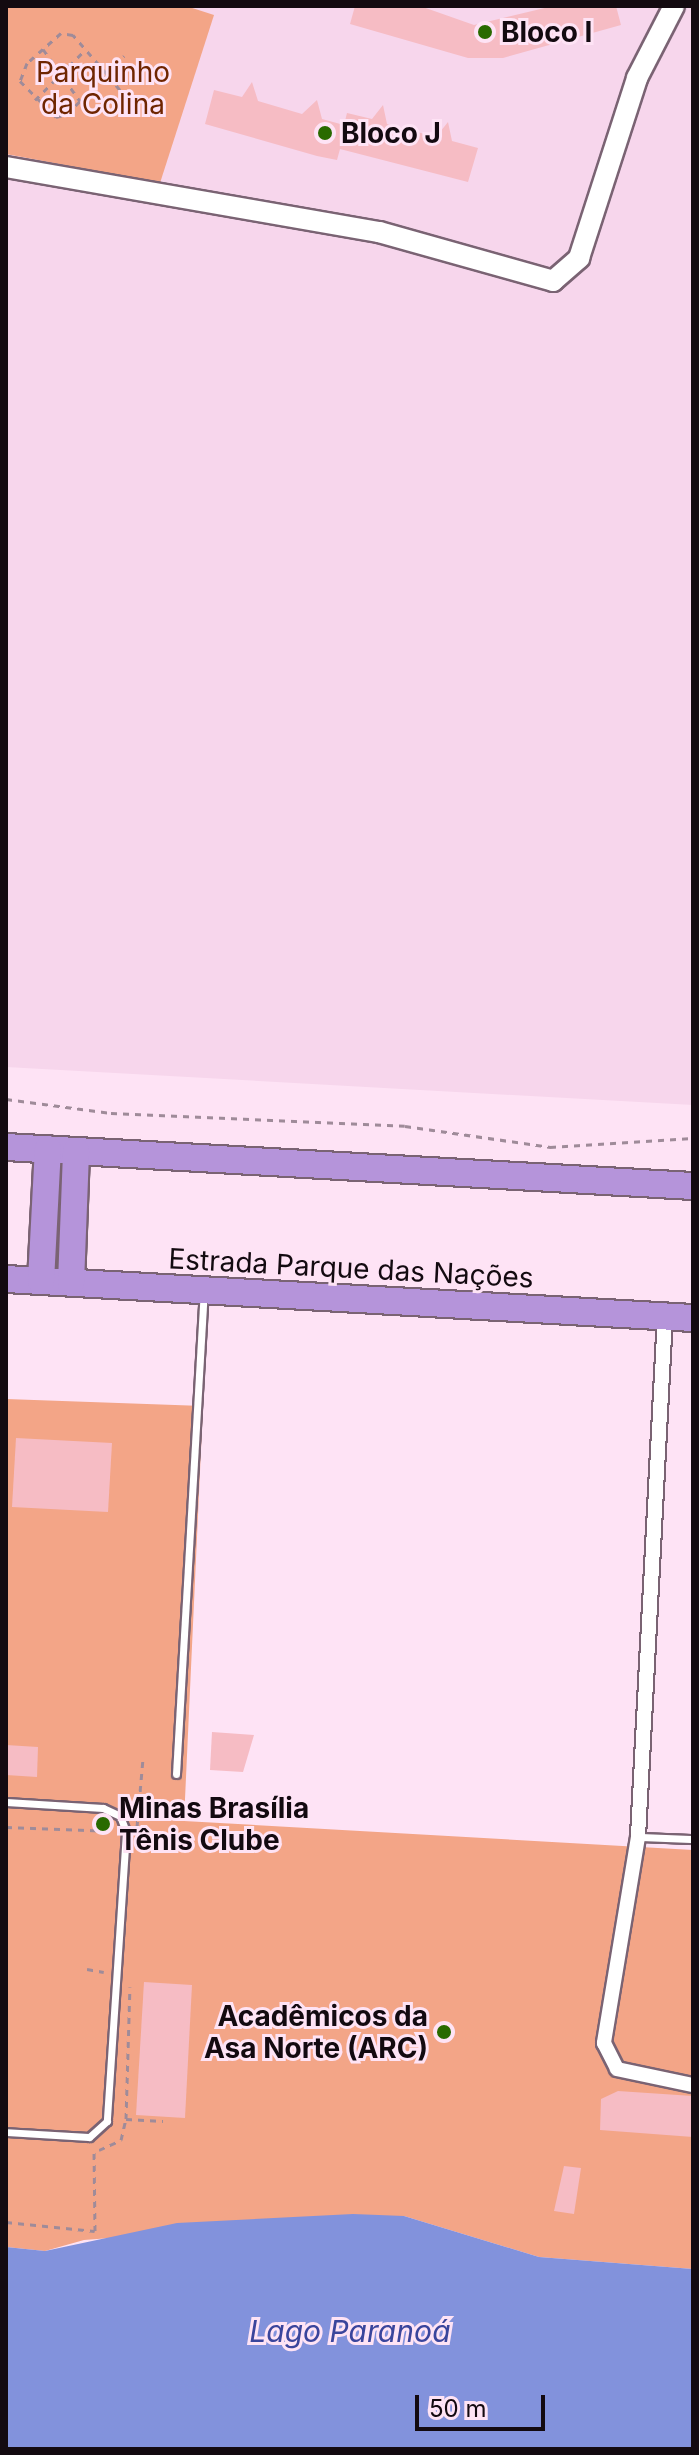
<!DOCTYPE html>
<meta charset="utf-8">
<style>
body{margin:0}
#map{position:relative;width:699px;height:2455px;overflow:hidden;background:#fee3f5;font-family:Inter,sans-serif}
div>[style]{position:absolute}
.built>*{inset:0;background:#f7d6ec}
.green>*{inset:0;background:#f3a587}
.water>*{inset:0;background:#8292dc}
.building>*{inset:0;background:#f6bcc4}
.path>*{height:3px;margin-top:-1.5px;transform-origin:0;background:repeating-linear-gradient(90deg,#9f8b99 0 6px,transparent 0 12px)}
.roads{filter:drop-shadow(2px 0 #7a6373) drop-shadow(-2px 0 #7a6373) drop-shadow(0 2px #7a6373) drop-shadow(0 -2px #7a6373)}
.lane>*{height:7px;margin:-3.5px;padding:0 3.5px;transform-origin:3.5px;border-radius:3.5px;background:#fff}
.street>*{height:14px;margin:-7px;padding:0 7px;transform-origin:7px;border-radius:7px;background:#fff}
.secondary>*{height:20px;margin:-10px;padding:0 10px;transform-origin:10px;border-radius:10px;background:#fff}
.highway>*{height:26px;margin:-13px;padding:0 13px;transform-origin:13px;border-radius:13px;background:#b594da}
.dots>*{width:22px;height:22px;translate:-50% -50%;box-sizing:border-box;border:4px solid #fee3f5;border-radius:50%}
span{translate:-50% -50%;white-space:nowrap;text-align:center;line-height:1.15;-webkit-text-stroke:6px #fee3f5;paint-order:stroke}
.poi-label{font-size:28px;color:#130a10;font-weight:700}
.left{translate:0 -50%;text-align:left}
.right{translate:-100% -50%;text-align:right}
.park-label{font-size:28px;color:#6f2500}
.street-label{font-size:28px;color:#130a10}
.water-label{font-size:30px;color:#3a459c;font-style:italic}
.frame{position:absolute;inset:0;border:8px solid #130a10;pointer-events:none}
.scale{position:absolute;left:415px;top:2395px;width:130px;height:36px;box-sizing:border-box;border:4px solid #130a10;border-top:0;padding-left:10px;font-size:24px;line-height:28px;white-space:nowrap;color:#130a10;-webkit-text-stroke:6px #fee3f5;paint-order:stroke}
</style>
<div id="map">
<div class="built">
<i style="clip-path:polygon(6px 6px,693px 6px,693px 1105px,6px 1067px)"></i>
</div>
<div class="green">
<i style="clip-path:polygon(6px 6px,186px 6px,214px 15px,160px 183px,6px 154px)"></i>
<i style="clip-path:polygon(6px 1399px,203px 1406px,184px 1821px,693px 1850px,693px 2269px,539px 2257px,404px 2216px,84px 2240px,45px 2251px,6px 2247px)"></i>
</div>
<div class="water">
<i style="clip-path:polygon(353px 2214px,404px 2216px,539px 2257px,693px 2269px,693px 2449px,6px 2449px,6px 2247px,45px 2251px,177px 2223px)"></i>
</div>
<div class="building">
<i style="clip-path:polygon(355px 6px,420px 6px,474px 25px,553px 6px,616px 6px,621px 25px,503px 58px,468px 58px,350px 24px)"></i>
<i style="clip-path:polygon(252px 82px,258px 101px,302px 114px,317px 100px,322px 119px,344px 125px,347px 113px,372px 119px,383px 105px,387px 124px,436px 137px,448px 122px,452px 141px,478px 148px,468px 182px,340px 149px,337px 160px,317px 156px,205px 124px,214px 90px,242px 97px)"></i>
<i style="clip-path:polygon(16px 1438px,112px 1443px,108px 1512px,12px 1507px)"></i>
<i style="clip-path:polygon(212px 1732px,254px 1735px,243px 1772px,210px 1770px)"></i>
<i style="clip-path:polygon(6px 1745px,38px 1747px,37px 1777px,6px 1775px)"></i>
<i style="clip-path:polygon(144px 1982px,192px 1985px,185px 2118px,136px 2115px)"></i>
<i style="clip-path:polygon(618px 2091px,693px 2096px,693px 2137px,600px 2130px,601px 2099px)"></i>
<i style="clip-path:polygon(564px 2166px,581px 2168px,574px 2214px,554px 2211px)"></i>
</div>
<div class="path">
<i style="left:43px;top:49px;width:64px;rotate:54.6deg"></i>
<i style="left:120px;top:90px;width:21px;rotate:-129deg"></i>
<i style="left:107px;top:74px;width:52px;rotate:-131.1deg"></i>
<i style="left:73px;top:35px;width:12px;rotate:-171deg"></i>
<i style="left:61px;top:33px;width:45px;rotate:138.6deg"></i>
<i style="left:27px;top:63px;width:19px;rotate:111deg"></i>
<i style="left:20px;top:81px;width:51px;rotate:45deg"></i>
<i style="left:56px;top:117px;width:11px;rotate:-15deg"></i>
<i style="left:67px;top:114px;width:57px;rotate:-45deg"></i>
<i style="left:107px;top:74px;width:25px;rotate:-47deg"></i>
<i style="left:35px;top:100px;width:72px;rotate:-45deg"></i>
<i style="left:6px;top:1099px;width:106px;rotate:7.6deg"></i>
<i style="left:111px;top:1113px;width:294px;rotate:2.5deg"></i>
<i style="left:405px;top:1126px;width:147px;rotate:8.2deg"></i>
<i style="left:550px;top:1147px;width:143px;rotate:-3.6deg"></i>
<i style="left:6px;top:1827px;width:108px;rotate:2.1deg"></i>
<i style="left:137px;top:1827px;width:68px;rotate:-85deg"></i>
<i style="left:87px;top:1969px;width:17px;rotate:10deg"></i>
<i style="left:126px;top:2119px;width:132px;rotate:-88.3deg"></i>
<i style="left:99px;top:2150px;width:24px;rotate:-24deg"></i>
<i style="left:121px;top:2140px;width:22px;rotate:-77deg"></i>
<i style="left:126px;top:2119px;width:37px;rotate:3deg"></i>
<i style="left:6px;top:2222px;width:89px;rotate:5.8deg"></i>
<i style="left:95px;top:2231px;width:82px;rotate:-90.7deg"></i>
</div>
<div class="roads">
<div class="lane">
<i style="left:176px;top:1774px;width:480px;rotate:-86.7deg"></i>
<i style="left:6px;top:1802px;width:97px;rotate:3.5deg"></i>
<i style="left:103px;top:1808px;width:19px;rotate:25deg"></i>
<i style="left:120px;top:1816px;width:17px;rotate:69deg"></i>
<i style="left:126px;top:1832px;width:290px;rotate:93.8deg"></i>
<i style="left:107px;top:2121px;width:24px;rotate:138deg"></i>
<i style="left:89px;top:2137px;width:83px;rotate:-176.6deg"></i>
<i style="left:638px;top:1837px;width:55px;rotate:2.1deg"></i>
</div>
<div class="street">
<i style="left:665px;top:1316px;width:522px;rotate:92.97deg"></i>
<i style="left:638px;top:1837px;width:209px;rotate:99.4deg"></i>
<i style="left:604px;top:2043px;width:29px;rotate:63deg"></i>
<i style="left:617px;top:2069px;width:78px;rotate:11.9deg"></i>
</div>
<div class="secondary">
<i style="left:6px;top:167px;width:379px;rotate:9.9deg"></i>
<i style="left:379px;top:232px;width:181px;rotate:15.7deg"></i>
<i style="left:553px;top:281px;width:35px;rotate:-41deg"></i>
<i style="left:579px;top:258px;width:189px;rotate:-72.1deg"></i>
<i style="left:637px;top:78px;width:81px;rotate:-62.8deg"></i>
</div>
<div class="highway">
<i style="left:6px;top:1147px;width:688px;rotate:3.25deg"></i>
<i style="left:6px;top:1279px;width:688px;rotate:3.25deg"></i>
<i style="left:41px;top:1281px;width:132px;rotate:-87deg"></i>
<i style="left:71px;top:1283px;width:132px;rotate:-87.8deg"></i>
</div>
</div>
<div class="dots">
<i style="left:485px;top:32px;background:#296a00"></i>
<i style="left:325px;top:133px;background:#296a00"></i>
<i style="left:103px;top:1824px;background:#296a00"></i>
<i style="left:444px;top:2032px;background:#296a00"></i>
</div>
<div class="poi-label">
<span class="left" style="left:501px;top:32px">Bloco I</span>
<span class="left" style="left:341px;top:133px">Bloco J</span>
<span class="left" style="left:119px;top:1824px">Minas Brasília<br>Tênis Clube</span>
<span class="right" style="left:428px;top:2032px">Acadêmicos da<br>Asa Norte (ARC)</span>
</div>
<div class="park-label">
<span style="left:103px;top:88px">Parquinho<br>da Colina</span>
</div>
<div class="street-label">
<span style="left:351px;top:1268px;rotate:3deg">Estrada Parque das Nações</span>
</div>
<div class="water-label">
<span style="left:350px;top:2331px">Lago Paranoá</span>
</div>
<div class="frame"></div>
<div class="scale">50 m</div>
</div>
